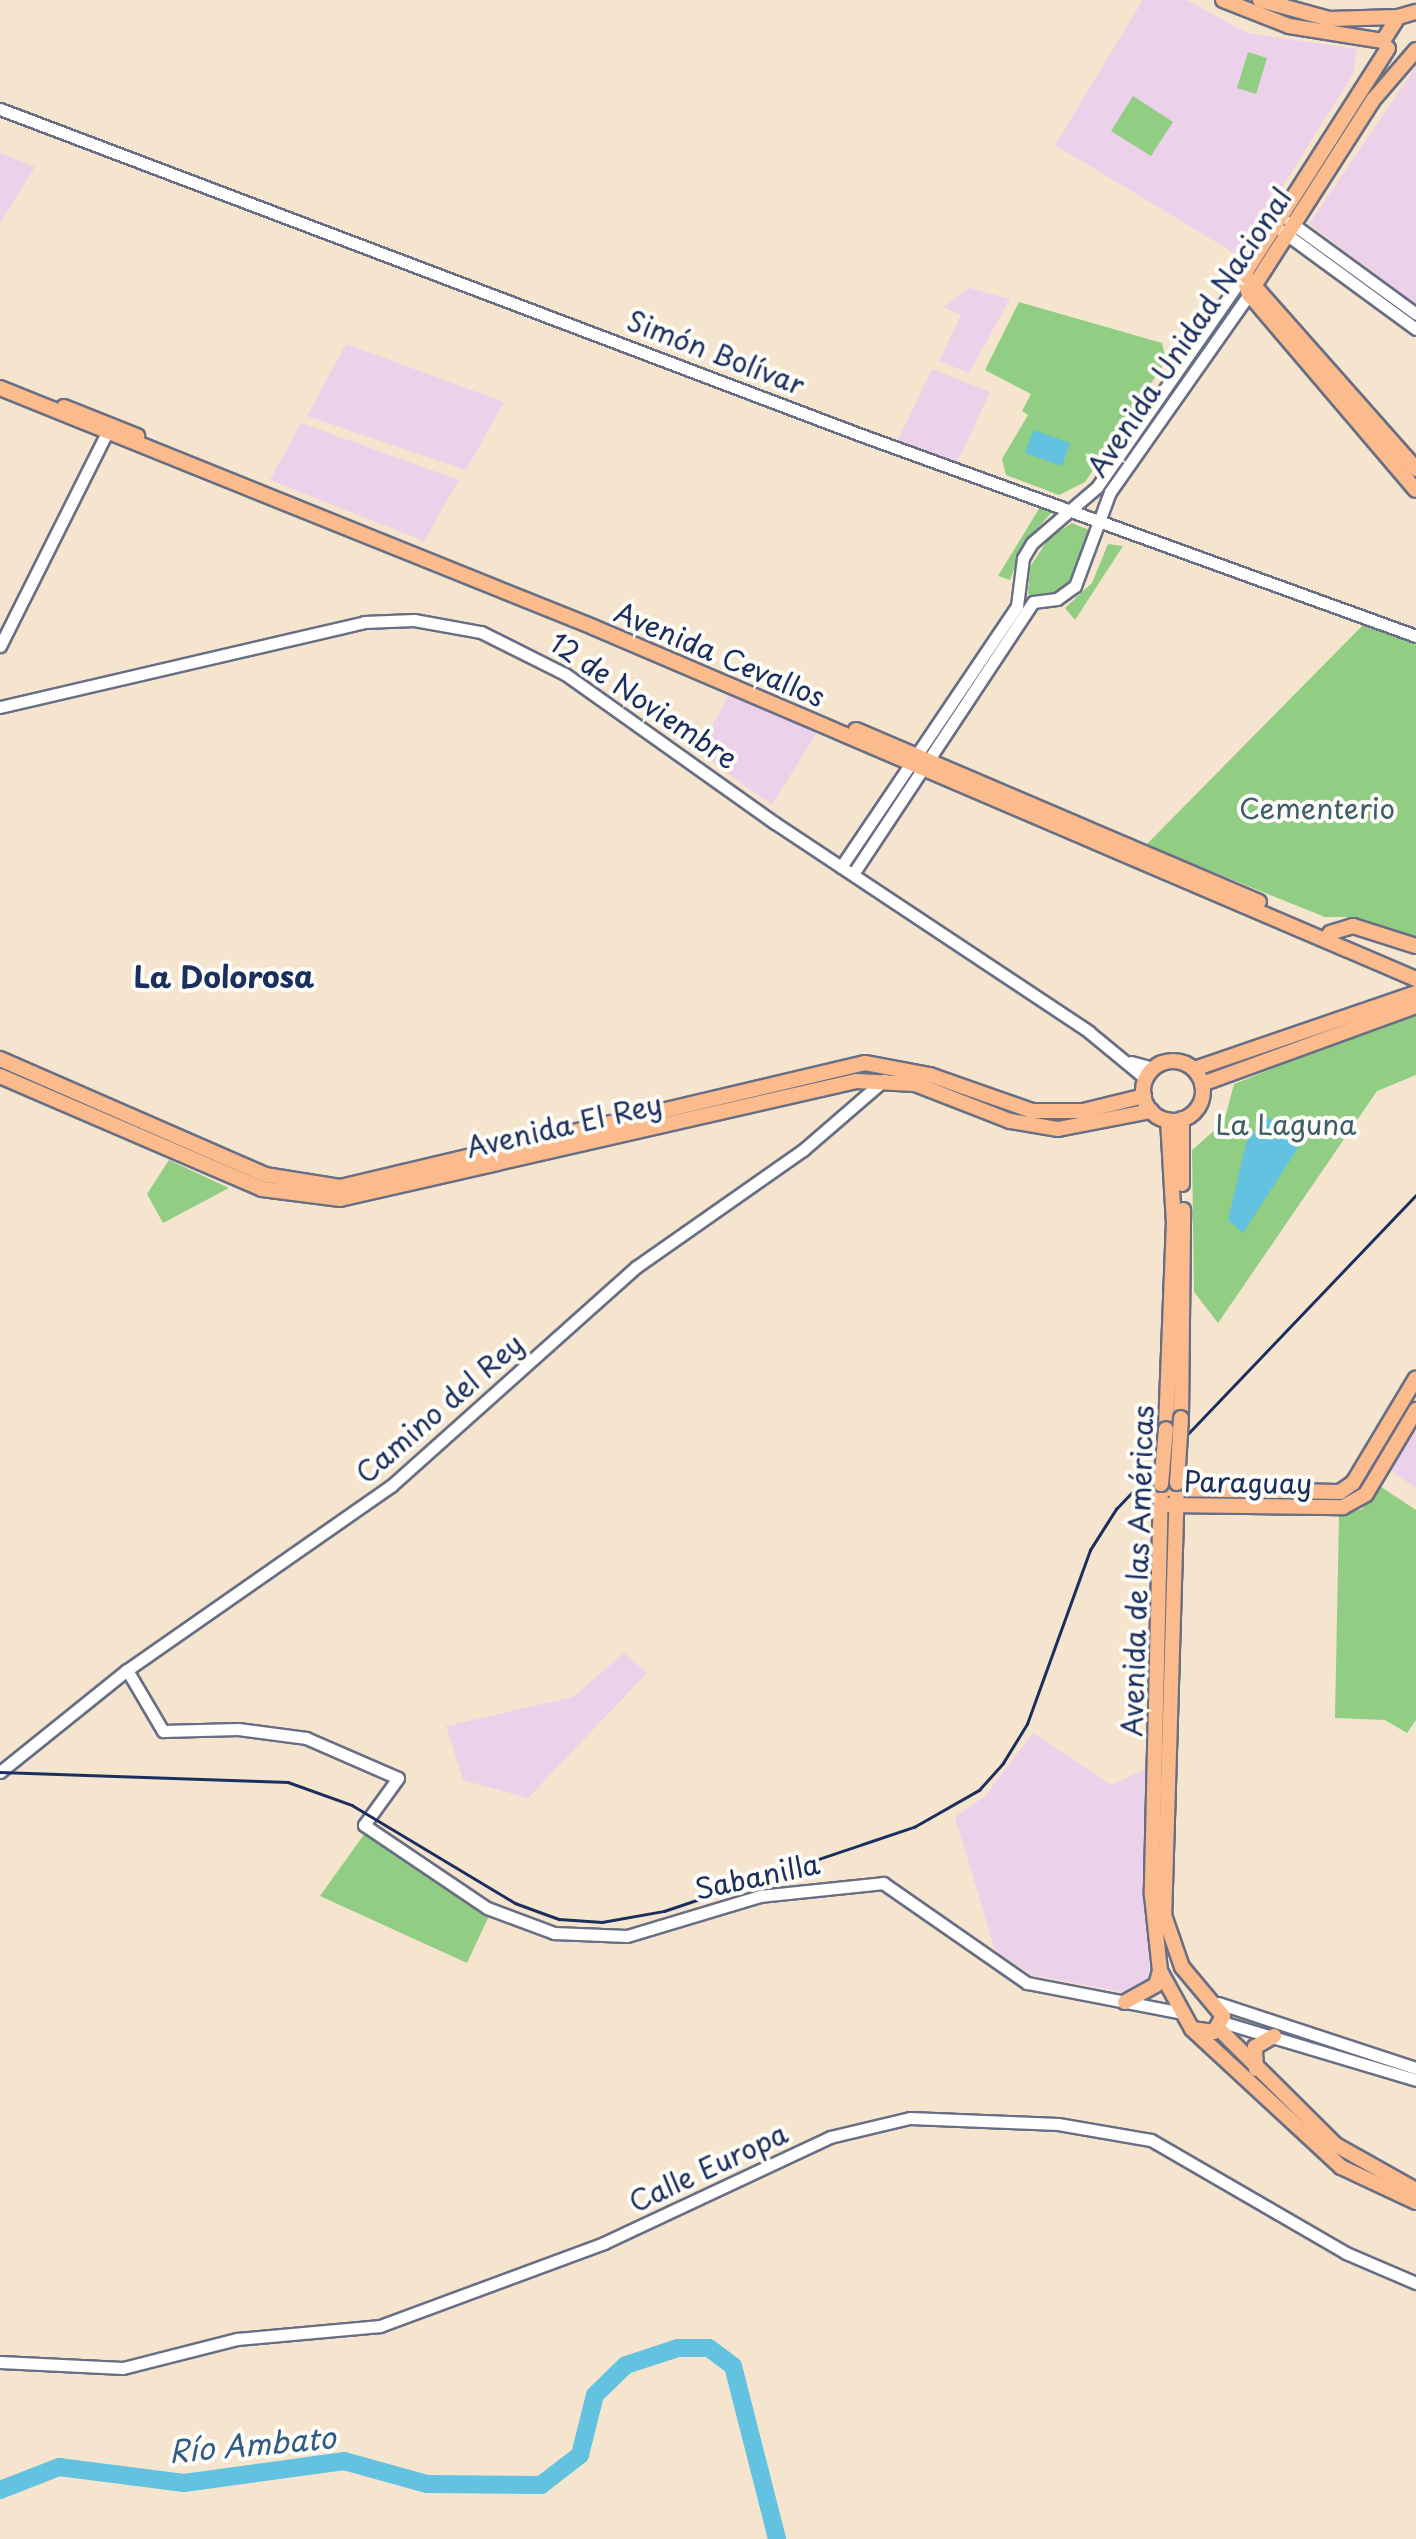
<!DOCTYPE html>
<meta charset="utf-8">
<style>
body{margin:0}
#map{position:relative;width:1416px;height:2539px;overflow:hidden;background:#f6e5ce;font-family:"Playpen Sans",sans-serif}
div>[style]{position:absolute}
.built>*{inset:0;background:#ecd1ea}
.green>*{inset:0;background:#91cd82}
.water>*{inset:0;background:#62c2e0}
.river>*{height:18px;margin:-9px;padding:0 9px;transform-origin:9px;border-radius:9px;background:#62c2e0}
.roads{filter:drop-shadow(2px 0 #686f85) drop-shadow(-2px 0 #686f85) drop-shadow(0 2px #686f85) drop-shadow(0 -2px #686f85)}
.minor>*{height:11px;margin:-5.5px;padding:0 5.5px;transform-origin:5.5px;border-radius:5.5px;background:#fff}
.major>*{height:14px;margin:-7px;padding:0 7px;transform-origin:7px;border-radius:7px;background:#fbbb8d}
.major>.ring{margin:-7px;padding:0;box-sizing:content-box;background:none;border:14px solid #fbbb8d;border-radius:50%}
.rail>*{height:2.5px;margin:-1.25px;padding:0 1.25px;transform-origin:1.25px;border-radius:1.25px;background:#1b2f5e}
.bridges{filter:drop-shadow(2px 0 #686f85) drop-shadow(-2px 0 #686f85) drop-shadow(0 2px #686f85) drop-shadow(0 -2px #686f85)}
.major-bridge>*{height:14px;margin:-7px;padding:0 7px;transform-origin:7px;border-radius:7px;background:#fbbb8d}
span{translate:-50% -50%;white-space:nowrap;text-align:center;line-height:1.15;-webkit-text-stroke:8px #fdfcf7;paint-order:stroke}
.street-label{font-size:28px;color:#1b2f5e}
.park-label{font-size:28px;color:#3e5e69}
.neighbourhood-label{font-size:30px;color:#1b2f5e;font-weight:700}
.water-label{font-size:30px;color:#305b85;font-style:italic}
</style>
<div id="map">
<div class="built">
<i style="clip-path:polygon(1143px 0,1187px 0,1247px 33px,1357px 49px,1353px 74px,1239px 256px,1055px 145px)"></i>
<i style="clip-path:polygon(1416px 66px,1416px 304px,1309px 224px)"></i>
<i style="clip-path:polygon(0 153px,35px 167px,0 223px)"></i>
<i style="clip-path:polygon(969px 288px,1010px 299px,969px 373px,939px 361px,961px 315px,944px 307px)"></i>
<i style="clip-path:polygon(346px 344px,504px 402px,466px 470px,307px 416px)"></i>
<i style="clip-path:polygon(932px 369px,990px 392px,955px 467px,896px 444px)"></i>
<i style="clip-path:polygon(301px 423px,459px 480px,424px 541px,270px 480px)"></i>
<i style="clip-path:polygon(729px 694px,820px 727px,772px 805px,698px 752px)"></i>
<i style="clip-path:polygon(1416px 1422px,1416px 1488px,1387px 1468px)"></i>
<i style="clip-path:polygon(624px 1653px,647px 1673px,528px 1798px,463px 1780px,446px 1726px,573px 1697px)"></i>
<i style="clip-path:polygon(1033px 1733px,1111px 1785px,1148px 1768px,1149px 1980px,1131px 1994px,1032px 1975px,995px 1950px,955px 1817px,985px 1796px)"></i>
</div>
<div class="green">
<i style="clip-path:polygon(1248px 52px,1267px 58px,1256px 94px,1237px 88px)"></i>
<i style="clip-path:polygon(1133px 96px,1173px 122px,1151px 156px,1111px 131px)"></i>
<i style="clip-path:polygon(1019px 302px,1162px 343px,1166px 361px,1085px 482px,1059px 495px,1006px 475px,1002px 459px,1028px 415px,1022px 411px,1031px 394px,985px 370px)"></i>
<i style="clip-path:polygon(1040px 507px,1052px 512px,1023px 545px,1010px 580px,998px 576px)"></i>
<i style="clip-path:polygon(1072px 523px,1094px 532px,1092px 560px,1073px 591px,1044px 604px,1028px 594px,1030px 567px,1049px 538px)"></i>
<i style="clip-path:polygon(1108px 544px,1123px 546px,1075px 620px,1065px 608px,1092px 583px)"></i>
<i style="clip-path:polygon(1363px 625px,1416px 645px,1416px 939px,1352px 917px,1325px 917px,1146px 845px)"></i>
<i style="clip-path:polygon(1416px 1011px,1416px 1075px,1377px 1091px,1218px 1323px,1194px 1292px,1192px 1150px,1224px 1122px,1234px 1084px)"></i>
<i style="clip-path:polygon(169px 1160px,229px 1188px,163px 1223px,147px 1194px)"></i>
<i style="clip-path:polygon(1378px 1485px,1416px 1510px,1416px 1720px,1407px 1733px,1385px 1720px,1335px 1718px,1339px 1515px,1362px 1509px)"></i>
<i style="clip-path:polygon(365px 1833px,489px 1916px,467px 1963px,320px 1896px)"></i>
</div>
<div class="water">
<i style="clip-path:polygon(1033px 430px,1070px 443px,1062px 466px,1025px 453px)"></i>
<i style="clip-path:polygon(1266px 1118px,1298px 1125px,1303px 1140px,1243px 1233px,1228px 1220px,1246px 1143px)"></i>
</div>
<div class="river">
<i style="left:0;top:2490px;width:63px;rotate:-21.3deg"></i>
<i style="left:59px;top:2467px;width:126px;rotate:7.3deg"></i>
<i style="left:184px;top:2483px;width:162px;rotate:-7.8deg"></i>
<i style="left:344px;top:2461px;width:86px;rotate:15.5deg"></i>
<i style="left:427px;top:2484px;width:114px;rotate:0.5deg"></i>
<i style="left:541px;top:2485px;width:49px;rotate:-37.6deg"></i>
<i style="left:580px;top:2455px;width:62px;rotate:-76deg"></i>
<i style="left:595px;top:2395px;width:43px;rotate:-44.1deg"></i>
<i style="left:626px;top:2365px;width:55px;rotate:-18.1deg"></i>
<i style="left:678px;top:2348px;width:31px"></i>
<i style="left:709px;top:2348px;width:30px;rotate:37deg"></i>
<i style="left:733px;top:2366px;width:179px;rotate:75.7deg"></i>
</div>
<div class="roads">
<div class="minor">
<i style="left:0;top:109px;width:921px;rotate:20.74deg"></i>
<i style="left:861px;top:435px;width:590px;rotate:19.91deg"></i>
<i style="left:1290px;top:222px;width:156px;rotate:36.1deg"></i>
<i style="left:1282px;top:231px;width:166px;rotate:36.2deg"></i>
<i style="left:0;top:646px;width:246px;rotate:-63.4deg"></i>
<i style="left:0;top:707px;width:374px;rotate:-13.1deg"></i>
<i style="left:364px;top:622px;width:50px;rotate:-2.3deg"></i>
<i style="left:414px;top:620px;width:68px;rotate:10.2deg"></i>
<i style="left:481px;top:632px;width:94px;rotate:26.6deg"></i>
<i style="left:565px;top:674px;width:257px;rotate:35.4deg"></i>
<i style="left:775px;top:823px;width:377px;rotate:33.6deg"></i>
<i style="left:1089px;top:1032px;width:74px;rotate:39.5deg"></i>
<i style="left:841px;top:867px;width:315px;rotate:-56deg"></i>
<i style="left:1017px;top:606px;width:48px;rotate:-82.9deg"></i>
<i style="left:1023px;top:558px;width:17px;rotate:-59deg"></i>
<i style="left:1032px;top:543px;width:86px;rotate:-40.7deg"></i>
<i style="left:1097px;top:487px;width:257px;rotate:-55.3deg"></i>
<i style="left:853px;top:874px;width:326px;rotate:-56.5deg"></i>
<i style="left:1033px;top:602px;width:24px;rotate:-7deg"></i>
<i style="left:1057px;top:599px;width:22px;rotate:-36deg"></i>
<i style="left:1075px;top:586px;width:100px;rotate:-69.6deg"></i>
<i style="left:1110px;top:492px;width:242px;rotate:-54.9deg"></i>
<i style="left:1131px;top:1062px;width:23px;rotate:15deg"></i>
<i style="left:127px;top:1670px;width:71px;rotate:59.5deg"></i>
<i style="left:163px;top:1731px;width:75px;rotate:-1.5deg"></i>
<i style="left:238px;top:1729px;width:69px;rotate:7.5deg"></i>
<i style="left:306px;top:1738px;width:100px;rotate:23.5deg"></i>
<i style="left:398px;top:1778px;width:58px;rotate:125.9deg"></i>
<i style="left:364px;top:1825px;width:148px;rotate:34deg"></i>
<i style="left:487px;top:1908px;width:72px;rotate:20.5deg"></i>
<i style="left:554px;top:1933px;width:73px;rotate:2.4deg"></i>
<i style="left:627px;top:1936px;width:139px;rotate:-16.7deg"></i>
<i style="left:760px;top:1896px;width:124px;rotate:-6deg"></i>
<i style="left:883px;top:1883px;width:175px;rotate:34.8deg"></i>
<i style="left:1027px;top:1983px;width:159px;rotate:10.9deg"></i>
<i style="left:0;top:1772px;width:163px;rotate:-38.8deg"></i>
<i style="left:127px;top:1670px;width:322px;rotate:-34.9deg"></i>
<i style="left:391px;top:1486px;width:329px;rotate:-41.8deg"></i>
<i style="left:636px;top:1267px;width:204px;rotate:-35deg"></i>
<i style="left:803px;top:1150px;width:107px;rotate:-40.8deg"></i>
<i style="left:1218px;top:2003px;width:208px;rotate:18.2deg"></i>
<i style="left:1222px;top:2022px;width:202px;rotate:16.6deg"></i>
<i style="left:0;top:2362px;width:123px;rotate:2.8deg"></i>
<i style="left:123px;top:2368px;width:118px;rotate:-14.3deg"></i>
<i style="left:237px;top:2339px;width:144px;rotate:-5.2deg"></i>
<i style="left:380px;top:2326px;width:239px;rotate:-20.3deg"></i>
<i style="left:604px;top:2243px;width:250px;rotate:-25.1deg"></i>
<i style="left:830px;top:2137px;width:82px;rotate:-13.4deg"></i>
<i style="left:910px;top:2118px;width:148px;rotate:2.3deg"></i>
<i style="left:1058px;top:2124px;width:94px;rotate:9.8deg"></i>
<i style="left:1151px;top:2140px;width:225px;rotate:30.1deg"></i>
<i style="left:1346px;top:2253px;width:76px;rotate:23.2deg"></i>
</div>
<div class="major">
<i style="left:1223px;top:0;width:71px;rotate:21.5deg"></i>
<i style="left:1289px;top:26px;width:95px;rotate:9.1deg"></i>
<i style="left:1260px;top:0;width:72px;rotate:15.4deg"></i>
<i style="left:1329px;top:19px;width:69px;rotate:-1.7deg"></i>
<i style="left:1383px;top:41px;width:28px;rotate:-58deg"></i>
<i style="left:1398px;top:17px;width:19px;rotate:-16deg"></i>
<i style="left:1243px;top:276px;width:19px;rotate:72deg"></i>
<i style="left:1249px;top:294px;width:257px;rotate:49.6deg"></i>
<i style="left:1243px;top:276px;width:270px;rotate:-57.5deg"></i>
<i style="left:1248px;top:279px;width:254px;rotate:48.5deg"></i>
<i style="left:1249px;top:294px;width:230px;rotate:-57.4deg"></i>
<i style="left:1373px;top:100px;width:66px;rotate:-49.3deg"></i>
<i style="left:0;top:388px;width:639px;rotate:21.95deg"></i>
<i style="left:593px;top:627px;width:895px;rotate:23.16deg"></i>
<i style="left:64px;top:407px;width:79px;rotate:21.7deg"></i>
<i style="left:856px;top:730px;width:438px;rotate:23.1deg"></i>
<i style="left:1330px;top:933px;width:24px;rotate:-17deg"></i>
<i style="left:1353px;top:926px;width:66px;rotate:17.6deg"></i>
<i style="left:0;top:1059px;width:289px;rotate:23.6deg"></i>
<i style="left:265px;top:1175px;width:76px;rotate:9.1deg"></i>
<i style="left:340px;top:1187px;width:539px;rotate:-13.29deg"></i>
<i style="left:865px;top:1063px;width:66px;rotate:10.5deg"></i>
<i style="left:930px;top:1075px;width:108px;rotate:19.4deg"></i>
<i style="left:1032px;top:1111px;width:51px"></i>
<i style="left:1083px;top:1111px;width:63px;rotate:-13.8deg"></i>
<i class="ring" style="left:1143px;top:1061px;width:46px;height:46px"></i>
<i style="left:1194px;top:1069px;width:235px;rotate:-18.9deg"></i>
<i style="left:0;top:1076px;width:285px;rotate:23.3deg"></i>
<i style="left:262px;top:1189px;width:79px;rotate:7.3deg"></i>
<i style="left:340px;top:1199px;width:529px;rotate:-12.88deg"></i>
<i style="left:856px;top:1081px;width:59px;rotate:2.9deg"></i>
<i style="left:915px;top:1084px;width:102px;rotate:21.3deg"></i>
<i style="left:1010px;top:1121px;width:49px;rotate:9.5deg"></i>
<i style="left:1058px;top:1129px;width:95px;rotate:-11deg"></i>
<i style="left:1202px;top:1084px;width:228px;rotate:-20deg"></i>
<i style="left:1182px;top:1184px;width:65px;rotate:-90deg"></i>
<i style="left:1181px;top:1418px;width:208px;rotate:-89.4deg"></i>
<i style="left:1166px;top:1429px;width:205px;rotate:-87.8deg"></i>
<i style="left:1174px;top:1224px;width:104px;rotate:-93.3deg"></i>
<i style="left:1177px;top:1483px;width:432px;rotate:91.7deg"></i>
<i style="left:1164px;top:1915px;width:55px;rotate:70.9deg"></i>
<i style="left:1182px;top:1967px;width:64px;rotate:50.1deg"></i>
<i style="left:1223px;top:2016px;width:18px;rotate:119deg"></i>
<i style="left:1214px;top:2032px;width:22px;rotate:-172deg"></i>
<i style="left:1161px;top:1484px;width:411px;rotate:91.3deg"></i>
<i style="left:1152px;top:1895px;width:76px;rotate:84deg"></i>
<i style="left:1160px;top:1971px;width:66px;rotate:61.1deg"></i>
<i style="left:1192px;top:2029px;width:203px;rotate:42.8deg"></i>
<i style="left:1341px;top:2167px;width:83px;rotate:25deg"></i>
<i style="left:1169px;top:1489px;width:171px;rotate:1deg"></i>
<i style="left:1340px;top:1492px;width:16px;rotate:-35deg"></i>
<i style="left:1353px;top:1483px;width:122px;rotate:-59deg"></i>
<i style="left:1168px;top:1505px;width:175px;rotate:0.7deg"></i>
<i style="left:1343px;top:1507px;width:26px;rotate:-29deg"></i>
<i style="left:1366px;top:1494px;width:98px;rotate:-59.2deg"></i>
<i style="left:1125px;top:2002px;width:35px;rotate:-29deg"></i>
<i style="left:1156px;top:1985px;width:15px;rotate:-74deg"></i>
<i style="left:1218px;top:2028px;width:166px;rotate:44.8deg"></i>
<i style="left:1336px;top:2145px;width:92px;rotate:29.4deg"></i>
<i style="left:1256px;top:2069px;width:22px;rotate:-93deg"></i>
<i style="left:1255px;top:2047px;width:22px;rotate:-30deg"></i>
</div>
</div>
<div class="rail">
<i style="left:0;top:1772px;width:288px;rotate:2deg"></i>
<i style="left:288px;top:1782px;width:68px;rotate:19.8deg"></i>
<i style="left:352px;top:1805px;width:190px;rotate:31deg"></i>
<i style="left:515px;top:1903px;width:47px;rotate:20deg"></i>
<i style="left:559px;top:1919px;width:43px;rotate:4deg"></i>
<i style="left:602px;top:1922px;width:63px;rotate:-10.1deg"></i>
<i style="left:664px;top:1911px;width:264px;rotate:-18.6deg"></i>
<i style="left:914px;top:1827px;width:75px;rotate:-29.6deg"></i>
<i style="left:979px;top:1790px;width:36px;rotate:-48deg"></i>
<i style="left:1003px;top:1763px;width:46px;rotate:-58.4deg"></i>
<i style="left:1027px;top:1724px;width:185px;rotate:-70.1deg"></i>
<i style="left:1090px;top:1550px;width:49px;rotate:-57.6deg"></i>
<i style="left:1116px;top:1509px;width:434px;rotate:-46.3deg"></i>
</div>
<div class="bridges">
<div class="major-bridge">
<i style="left:1177px;top:1483px;width:65px;rotate:-86.5deg"></i>
<i style="left:1161px;top:1484px;width:55px;rotate:-84.8deg"></i>
</div>
</div>
<div class="street-label">
<span style="left:1189px;top:332px;rotate:-56deg">Avenida Unidad Nacional</span>
<span style="left:716px;top:352px;rotate:21deg">Simón Bolívar</span>
<span style="left:720px;top:654px;rotate:23deg">Avenida Cevallos</span>
<span style="left:644px;top:700px;rotate:34deg">12 de Noviembre</span>
<span style="left:564px;top:1125px;rotate:-13deg">Avenida El Rey</span>
<span style="left:439px;top:1408px;rotate:-41deg">Camino del Rey</span>
<span style="left:1248px;top:1482px;rotate:1deg">Paraguay</span>
<span style="left:1137px;top:1571px;rotate:-88deg">Avenida de las Américas</span>
<span style="left:757px;top:1876px;rotate:-12deg">Sabanilla</span>
<span style="left:708px;top:2167px;rotate:-25deg">Calle Europa</span>
</div>
<div class="park-label">
<span style="left:1317px;top:808px">Cementerio</span>
<span style="left:1286px;top:1124px">La Laguna</span>
</div>
<div class="neighbourhood-label">
<span style="left:224px;top:976px">La Dolorosa</span>
</div>
<div class="water-label">
<span style="left:252px;top:2444px;rotate:-5deg">Río Ambato</span>
</div>
</div>
